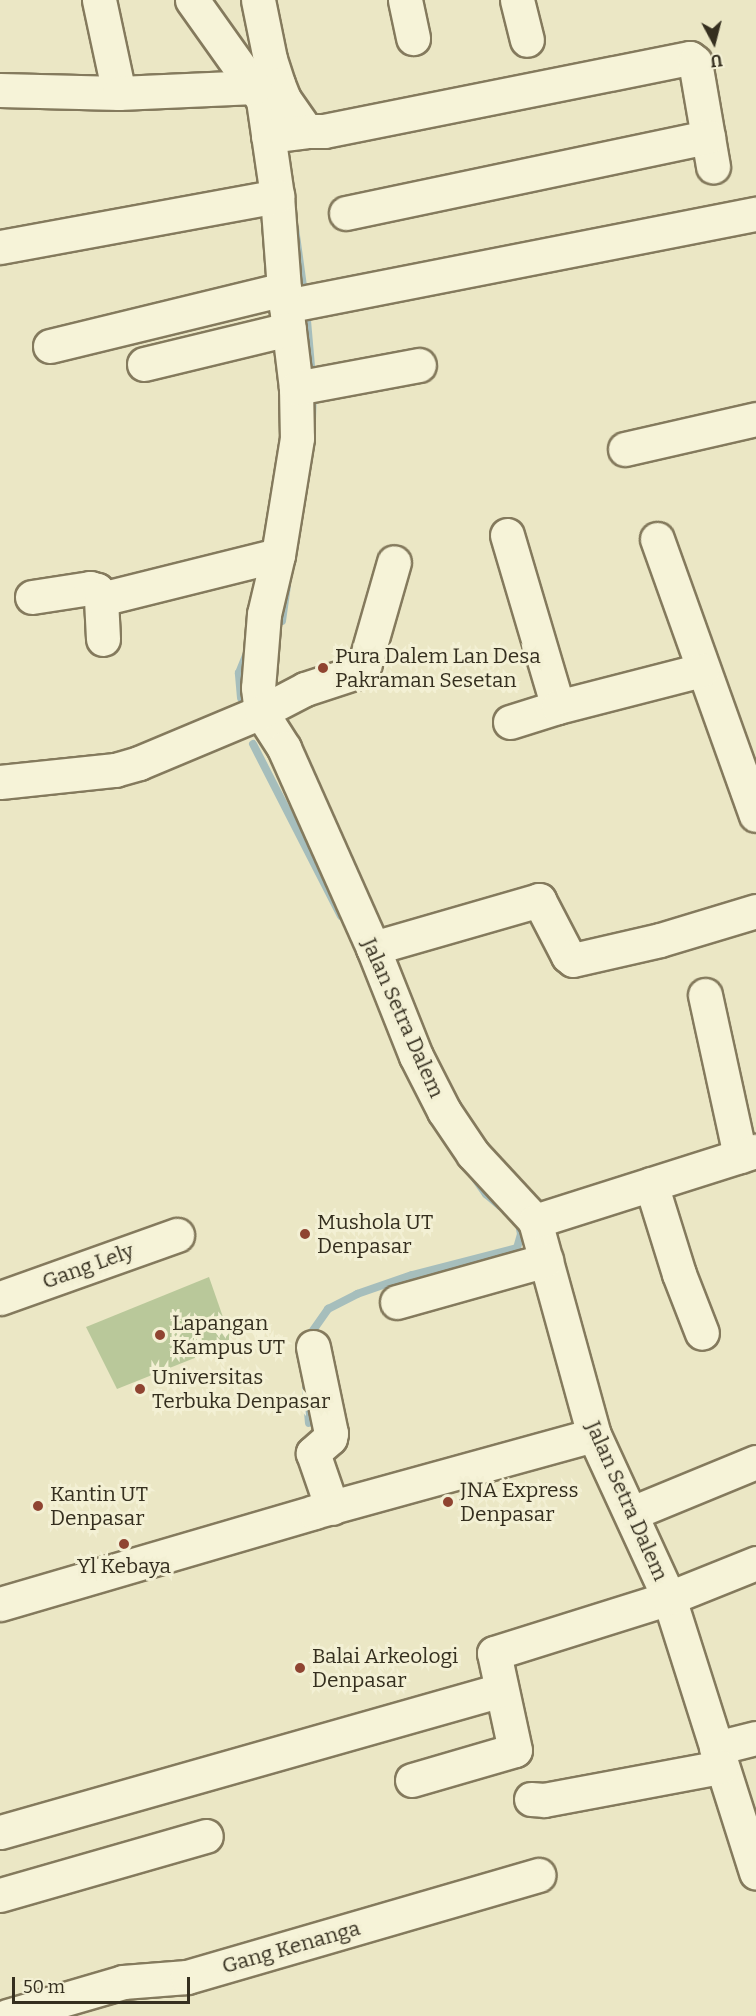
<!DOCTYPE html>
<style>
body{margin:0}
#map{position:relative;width:756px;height:2016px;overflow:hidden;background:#ebe7c5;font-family:Bitter,serif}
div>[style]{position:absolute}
.green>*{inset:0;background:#b9c89a}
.stream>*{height:8px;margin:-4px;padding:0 4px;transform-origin:4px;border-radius:4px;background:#a6bebc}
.roads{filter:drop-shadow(2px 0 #847a5d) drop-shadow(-2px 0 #847a5d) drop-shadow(0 2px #847a5d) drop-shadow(0 -2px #847a5d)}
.minor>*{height:33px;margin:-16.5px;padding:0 16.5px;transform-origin:16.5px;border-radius:16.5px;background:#f6f3d8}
.dots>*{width:16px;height:16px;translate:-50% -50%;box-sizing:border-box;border:3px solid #f3f0d4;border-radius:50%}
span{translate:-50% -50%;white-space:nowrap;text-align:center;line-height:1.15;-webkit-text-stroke:6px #f3f0d4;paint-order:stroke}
.poi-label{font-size:21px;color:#352f1f}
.left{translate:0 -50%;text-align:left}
.street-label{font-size:21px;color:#352f1f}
.north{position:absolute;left:684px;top:12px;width:60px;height:60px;-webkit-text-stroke:4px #f3f0d4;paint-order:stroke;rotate:173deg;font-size:16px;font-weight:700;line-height:24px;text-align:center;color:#352f1f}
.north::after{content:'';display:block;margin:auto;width:21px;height:27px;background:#352f1f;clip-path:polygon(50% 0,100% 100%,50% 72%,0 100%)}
.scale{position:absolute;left:12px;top:1977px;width:178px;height:27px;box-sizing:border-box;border:3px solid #352f1f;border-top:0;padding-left:8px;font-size:18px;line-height:21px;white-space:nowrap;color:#352f1f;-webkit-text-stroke:4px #f3f0d4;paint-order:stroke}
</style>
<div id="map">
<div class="green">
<i style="clip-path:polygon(209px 1277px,232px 1343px,117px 1389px,86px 1327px)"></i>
</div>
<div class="stream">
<i style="left:295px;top:228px;width:67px;rotate:82.2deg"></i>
<i style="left:306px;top:309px;width:68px;rotate:85deg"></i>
<i style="left:312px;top:419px;width:27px;rotate:-88deg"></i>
<i style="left:282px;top:621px;width:36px;rotate:-82deg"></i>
<i style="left:241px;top:698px;width:25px;rotate:-95deg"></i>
<i style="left:239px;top:673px;width:22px;rotate:-68deg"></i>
<i style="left:253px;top:744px;width:193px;rotate:62.9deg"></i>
<i style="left:474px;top:1177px;width:21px;rotate:55deg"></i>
<i style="left:486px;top:1194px;width:18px;rotate:41deg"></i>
<i style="left:307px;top:1339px;width:37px;rotate:-55deg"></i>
<i style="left:328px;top:1309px;width:33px;rotate:-27deg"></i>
<i style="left:357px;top:1294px;width:58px;rotate:-19.1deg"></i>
<i style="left:412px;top:1275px;width:108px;rotate:-14.4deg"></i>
<i style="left:517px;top:1248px;width:15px;rotate:-74deg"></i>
<i style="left:521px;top:1234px;width:10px;rotate:-101deg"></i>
<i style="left:306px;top:1389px;width:34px;rotate:85deg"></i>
</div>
<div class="roads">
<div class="minor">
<i style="left:99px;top:0;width:95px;rotate:77.9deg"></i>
<i style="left:192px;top:0;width:123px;rotate:54.6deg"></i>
<i style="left:263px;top:100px;width:97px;rotate:81.7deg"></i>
<i style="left:277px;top:196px;width:93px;rotate:85.7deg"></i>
<i style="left:284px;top:289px;width:100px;rotate:83.1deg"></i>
<i style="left:296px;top:388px;width:50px;rotate:88.9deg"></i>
<i style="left:297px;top:438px;width:119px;rotate:99.2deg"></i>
<i style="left:278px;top:555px;width:61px;rotate:103.3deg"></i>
<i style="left:264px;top:614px;width:74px;rotate:94.6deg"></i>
<i style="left:258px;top:688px;width:24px;rotate:83deg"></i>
<i style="left:261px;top:712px;width:43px;rotate:57.4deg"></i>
<i style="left:284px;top:748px;width:219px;rotate:66deg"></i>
<i style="left:373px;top:948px;width:116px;rotate:68.3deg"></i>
<i style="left:416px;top:1056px;width:62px;rotate:63deg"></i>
<i style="left:444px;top:1111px;width:52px;rotate:56deg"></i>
<i style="left:473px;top:1154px;width:91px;rotate:47.2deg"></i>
<i style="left:535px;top:1221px;width:222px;rotate:74.6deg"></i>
<i style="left:594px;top:1435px;width:179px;rotate:65.3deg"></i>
<i style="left:669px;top:1598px;width:288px;rotate:72.4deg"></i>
<i style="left:258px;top:0;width:60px;rotate:78.5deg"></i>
<i style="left:270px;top:59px;width:26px;rotate:72deg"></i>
<i style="left:278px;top:84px;width:16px;rotate:68deg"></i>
<i style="left:284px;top:99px;width:39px;rotate:55deg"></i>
<i style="left:405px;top:0;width:39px;rotate:78deg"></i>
<i style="left:517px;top:0;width:41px;rotate:76deg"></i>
<i style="left:0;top:90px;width:119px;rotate:1.4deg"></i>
<i style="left:119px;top:93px;width:136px;rotate:-2.5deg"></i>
<i style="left:268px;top:136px;width:38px;rotate:-7deg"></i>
<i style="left:306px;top:131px;width:18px"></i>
<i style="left:324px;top:131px;width:373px;rotate:-11.3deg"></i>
<i style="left:690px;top:58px;width:6px;rotate:39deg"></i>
<i style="left:695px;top:62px;width:106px;rotate:80.2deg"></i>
<i style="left:346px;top:213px;width:370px;rotate:-11.9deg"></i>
<i style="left:0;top:247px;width:282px;rotate:-10.4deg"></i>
<i style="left:286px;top:306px;width:479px;rotate:-11.1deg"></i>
<i style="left:50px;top:346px;width:241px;rotate:-13.7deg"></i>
<i style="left:144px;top:364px;width:149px;rotate:-13.6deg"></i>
<i style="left:296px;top:388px;width:125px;rotate:-10.6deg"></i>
<i style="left:625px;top:449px;width:134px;rotate:-12.9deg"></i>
<i style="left:507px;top:535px;width:179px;rotate:73.5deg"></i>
<i style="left:657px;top:539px;width:293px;rotate:70.3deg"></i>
<i style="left:32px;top:597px;width:59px;rotate:-8.8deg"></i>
<i style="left:90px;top:588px;width:7px;rotate:16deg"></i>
<i style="left:97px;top:590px;width:10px;rotate:66deg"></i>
<i style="left:101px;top:599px;width:40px;rotate:87.1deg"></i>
<i style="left:101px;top:599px;width:182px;rotate:-14deg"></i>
<i style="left:510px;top:722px;width:50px;rotate:-17.4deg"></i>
<i style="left:558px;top:707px;width:149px;rotate:-14.4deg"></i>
<i style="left:0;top:782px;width:116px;rotate:-6deg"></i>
<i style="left:115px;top:770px;width:25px;rotate:-16deg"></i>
<i style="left:139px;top:763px;width:132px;rotate:-22.7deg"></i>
<i style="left:261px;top:712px;width:50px;rotate:-27.6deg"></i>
<i style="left:305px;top:689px;width:61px;rotate:-18.1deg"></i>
<i style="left:363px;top:670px;width:112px;rotate:-74deg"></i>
<i style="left:373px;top:948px;width:173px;rotate:-16.1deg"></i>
<i style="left:539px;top:900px;width:63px;rotate:62.6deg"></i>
<i style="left:568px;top:956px;width:6px;rotate:39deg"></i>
<i style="left:573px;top:960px;width:89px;rotate:-12.9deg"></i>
<i style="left:660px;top:940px;width:100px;rotate:-16.8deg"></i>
<i style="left:705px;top:995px;width:165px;rotate:77.7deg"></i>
<i style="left:651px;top:1184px;width:94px;rotate:72.7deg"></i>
<i style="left:679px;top:1274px;width:63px;rotate:68.7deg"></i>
<i style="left:535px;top:1221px;width:232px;rotate:-17.6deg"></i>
<i style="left:0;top:1298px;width:188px;rotate:-19.6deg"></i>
<i style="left:397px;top:1302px;width:155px;rotate:-15.7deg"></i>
<i style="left:313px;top:1347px;width:88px;rotate:78.2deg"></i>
<i style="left:331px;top:1433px;width:5px;rotate:101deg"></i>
<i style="left:330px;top:1438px;width:23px;rotate:139deg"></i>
<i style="left:313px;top:1453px;width:58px;rotate:70.9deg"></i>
<i style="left:632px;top:1513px;width:134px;rotate:-22.4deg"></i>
<i style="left:0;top:1604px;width:327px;rotate:-16.3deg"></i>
<i style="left:314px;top:1512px;width:290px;rotate:-15.4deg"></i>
<i style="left:716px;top:1748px;width:41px;rotate:-14deg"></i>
<i style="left:412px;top:1780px;width:107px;rotate:-16.2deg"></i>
<i style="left:515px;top:1750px;width:99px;rotate:-102.2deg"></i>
<i style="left:494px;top:1653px;width:183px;rotate:-17.4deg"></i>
<i style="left:669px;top:1598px;width:94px;rotate:-21.9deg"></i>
<i style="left:531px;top:1799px;width:13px;rotate:4deg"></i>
<i style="left:544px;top:1800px;width:180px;rotate:-10.6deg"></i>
<i style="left:0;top:1832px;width:521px;rotate:-15.82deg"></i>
<i style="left:0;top:1895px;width:214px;rotate:-16deg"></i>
<i style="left:7px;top:2016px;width:121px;rotate:-16.3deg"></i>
<i style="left:123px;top:1982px;width:64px;rotate:-4.5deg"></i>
<i style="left:187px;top:1977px;width:366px;rotate:-16.2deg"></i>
</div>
</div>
<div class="dots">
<i style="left:323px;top:668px;background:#8f4431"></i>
<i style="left:305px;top:1234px;background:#8f4431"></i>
<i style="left:160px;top:1335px;background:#8f4431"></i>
<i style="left:140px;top:1389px;background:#8f4431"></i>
<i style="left:448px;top:1502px;background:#8f4431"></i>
<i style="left:38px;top:1506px;background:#8f4431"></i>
<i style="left:124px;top:1544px;background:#8f4431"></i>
<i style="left:300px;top:1668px;background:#8f4431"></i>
</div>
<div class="poi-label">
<span class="left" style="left:335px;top:668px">Pura Dalem Lan Desa<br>Pakraman Sesetan</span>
<span class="left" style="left:317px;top:1234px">Mushola UT<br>Denpasar</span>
<span class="left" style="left:172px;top:1335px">Lapangan<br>Kampus UT</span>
<span class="left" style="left:152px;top:1389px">Universitas<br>Terbuka Denpasar</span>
<span class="left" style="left:460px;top:1502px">JNA Express<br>Denpasar</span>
<span class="left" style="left:50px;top:1506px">Kantin UT<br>Denpasar</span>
<span style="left:124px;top:1566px">Yl Kebaya</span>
<span class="left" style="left:312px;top:1668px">Balai Arkeologi<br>Denpasar</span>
</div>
<div class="street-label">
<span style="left:403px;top:1018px;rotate:66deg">Jalan Setra Dalem</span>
<span style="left:88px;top:1266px;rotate:-20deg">Gang Lely</span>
<span style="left:627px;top:1501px;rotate:66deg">Jalan Setra Dalem</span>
<span style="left:291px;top:1947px;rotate:-16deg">Gang Kenanga</span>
</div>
<div class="north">U</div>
<div class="scale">50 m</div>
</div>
